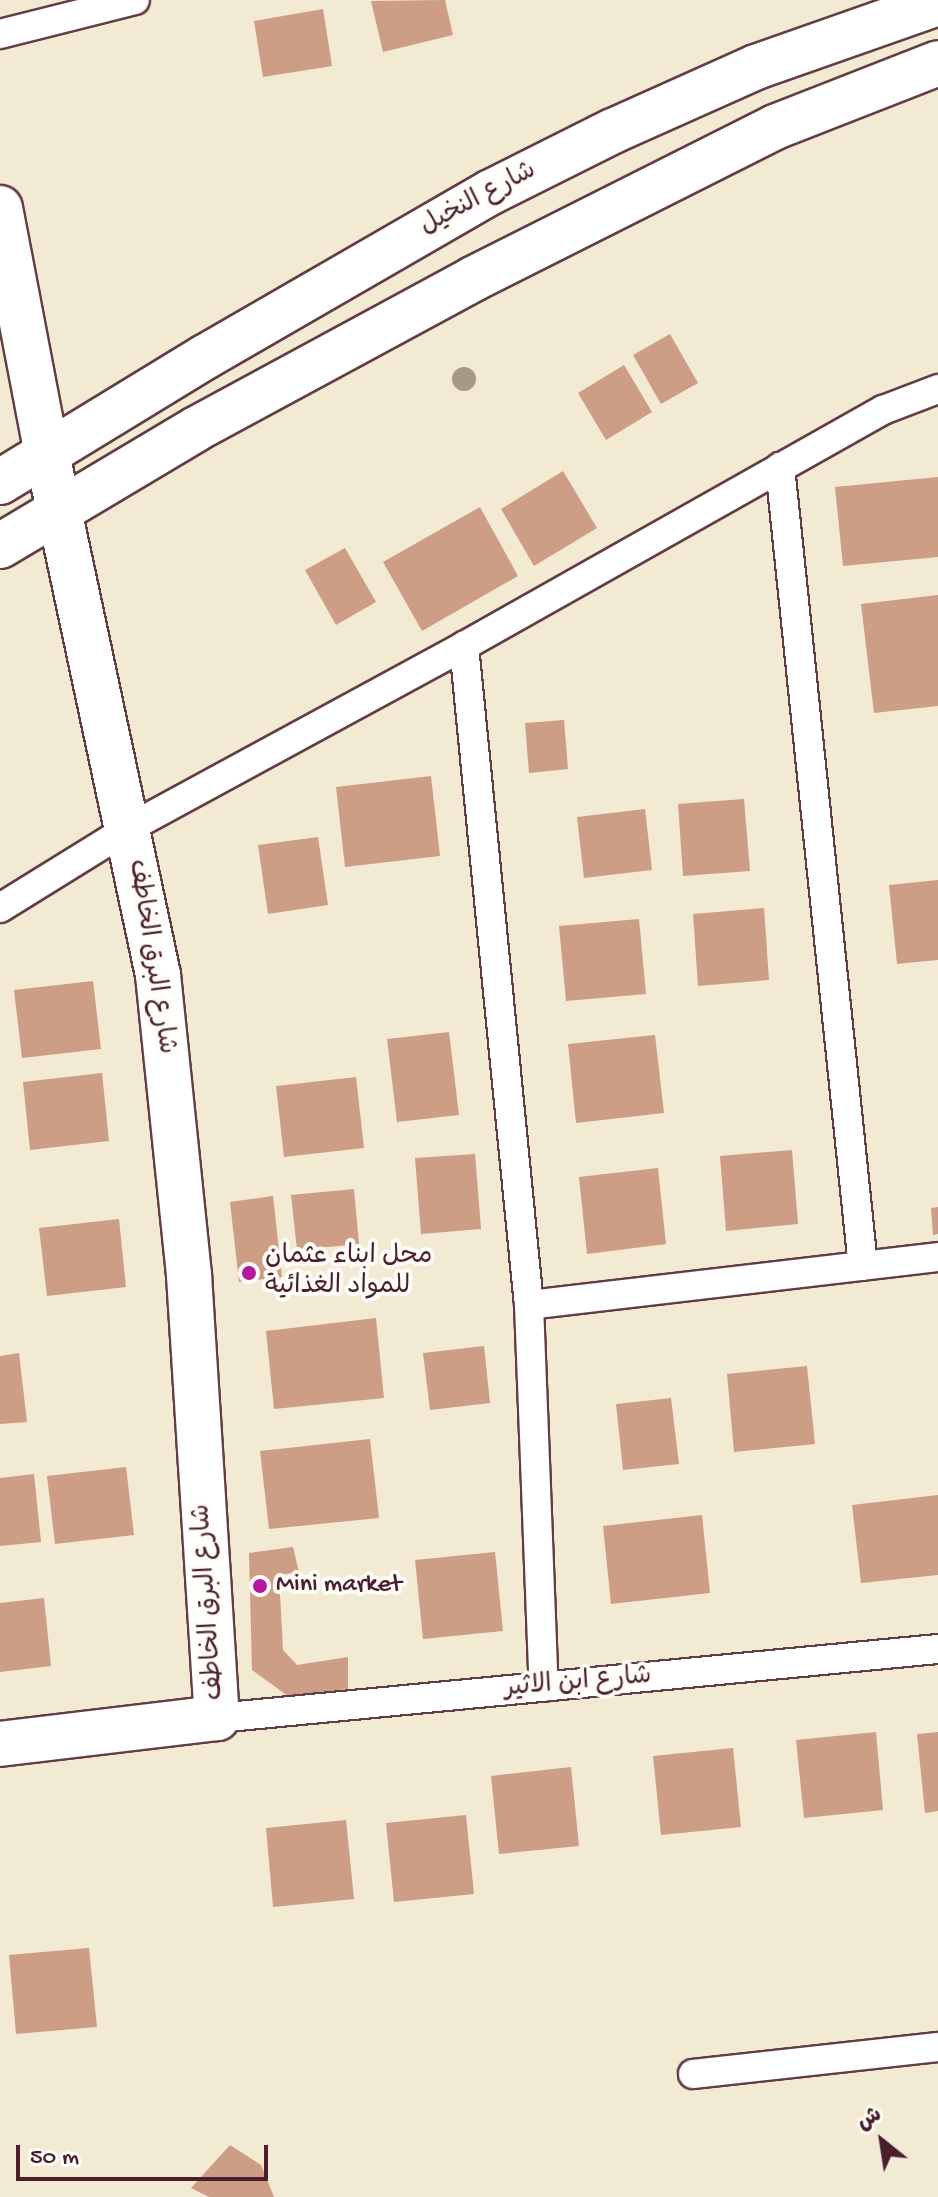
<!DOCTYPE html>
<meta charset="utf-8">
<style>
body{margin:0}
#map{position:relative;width:938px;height:2197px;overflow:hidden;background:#f3ead4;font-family:"Gochi Hand","Playpen Sans Arabic",sans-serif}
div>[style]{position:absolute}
.building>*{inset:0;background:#cd9d86}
.roads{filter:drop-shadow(2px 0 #633d44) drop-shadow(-2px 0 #633d44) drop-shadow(0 2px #633d44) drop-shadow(0 -2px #633d44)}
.street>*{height:28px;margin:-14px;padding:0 14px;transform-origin:14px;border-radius:14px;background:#fff}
.primary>*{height:44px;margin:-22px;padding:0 22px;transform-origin:22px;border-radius:22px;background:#fff}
.trees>*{width:24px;height:24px;margin:-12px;border-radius:50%;background:#a79983}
.dots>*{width:22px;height:22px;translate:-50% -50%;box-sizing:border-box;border:4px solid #fdfcf7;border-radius:50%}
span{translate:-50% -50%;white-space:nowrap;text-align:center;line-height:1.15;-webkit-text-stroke:8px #fdfcf7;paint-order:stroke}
.street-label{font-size:26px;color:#4a1f2b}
.poi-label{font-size:26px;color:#4a1f2b}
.left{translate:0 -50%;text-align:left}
.north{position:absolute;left:842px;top:2101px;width:80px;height:80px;-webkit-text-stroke:6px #fdfcf7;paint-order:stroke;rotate:330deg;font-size:22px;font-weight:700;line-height:32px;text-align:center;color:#4a1f2b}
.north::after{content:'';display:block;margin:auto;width:28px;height:36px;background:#4a1f2b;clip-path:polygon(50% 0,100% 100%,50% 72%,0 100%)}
.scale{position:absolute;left:16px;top:2145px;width:252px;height:36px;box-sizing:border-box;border:4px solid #4a1f2b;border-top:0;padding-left:10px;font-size:24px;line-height:28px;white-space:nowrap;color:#4a1f2b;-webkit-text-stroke:6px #fdfcf7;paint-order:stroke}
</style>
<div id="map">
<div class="building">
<i style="clip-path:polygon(445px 0,453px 35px,383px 52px,371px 1px)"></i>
<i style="clip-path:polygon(323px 9px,332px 66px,263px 77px,254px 21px)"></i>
<i style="clip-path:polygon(670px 334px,698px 383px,661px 404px,633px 355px)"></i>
<i style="clip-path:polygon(624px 365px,652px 412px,606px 440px,578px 393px)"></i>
<i style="clip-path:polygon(563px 471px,597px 528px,534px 566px,501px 509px)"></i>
<i style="clip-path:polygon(938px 477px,938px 557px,843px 566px,835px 487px)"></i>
<i style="clip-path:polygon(480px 507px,518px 576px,422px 631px,383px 562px)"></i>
<i style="clip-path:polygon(345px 548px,376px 602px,336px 625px,305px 570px)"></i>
<i style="clip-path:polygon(938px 595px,938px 706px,874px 713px,861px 604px)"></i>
<i style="clip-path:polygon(564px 720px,568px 769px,529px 773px,525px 723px)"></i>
<i style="clip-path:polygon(431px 776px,440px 856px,345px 867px,336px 787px)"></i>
<i style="clip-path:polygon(744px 799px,750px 871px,683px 876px,678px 804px)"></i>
<i style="clip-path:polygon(645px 809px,652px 870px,584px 878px,577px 817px)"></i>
<i style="clip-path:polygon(318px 837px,328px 905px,268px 914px,258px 845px)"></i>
<i style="clip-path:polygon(938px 880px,938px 960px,897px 964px,889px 885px)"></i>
<i style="clip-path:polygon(764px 908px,769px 980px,698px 986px,693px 914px)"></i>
<i style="clip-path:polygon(639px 919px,646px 994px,566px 1001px,559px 926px)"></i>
<i style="clip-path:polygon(93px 981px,101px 1049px,22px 1058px,14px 990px)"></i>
<i style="clip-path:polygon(449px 1032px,459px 1115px,397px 1122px,387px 1039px)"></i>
<i style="clip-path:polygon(655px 1035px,664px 1113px,576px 1123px,568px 1044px)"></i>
<i style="clip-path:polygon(102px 1073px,109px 1141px,30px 1150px,23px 1082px)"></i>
<i style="clip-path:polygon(356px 1077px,364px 1148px,284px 1157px,276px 1086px)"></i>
<i style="clip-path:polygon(792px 1150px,798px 1224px,726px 1231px,720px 1156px)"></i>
<i style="clip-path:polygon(475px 1154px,481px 1229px,421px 1234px,415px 1158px)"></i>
<i style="clip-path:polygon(658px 1168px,666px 1244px,587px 1254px,579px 1177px)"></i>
<i style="clip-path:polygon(354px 1189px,359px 1244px,297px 1250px,291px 1195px)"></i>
<i style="clip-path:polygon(273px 1196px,282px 1277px,239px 1282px,230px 1202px)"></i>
<i style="clip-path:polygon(938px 1207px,938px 1234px,933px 1235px,931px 1208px)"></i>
<i style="clip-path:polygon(119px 1219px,126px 1287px,47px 1296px,39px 1228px)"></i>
<i style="clip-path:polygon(376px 1318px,384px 1398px,274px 1409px,266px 1331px)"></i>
<i style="clip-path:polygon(484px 1346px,490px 1403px,430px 1410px,423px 1353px)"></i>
<i style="clip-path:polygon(19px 1353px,27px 1422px,0 1424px,0 1356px)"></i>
<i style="clip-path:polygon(807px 1366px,815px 1444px,734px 1452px,727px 1374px)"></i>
<i style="clip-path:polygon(671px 1398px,679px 1464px,623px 1470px,616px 1404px)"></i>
<i style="clip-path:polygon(370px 1439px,379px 1518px,269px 1529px,260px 1451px)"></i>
<i style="clip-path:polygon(126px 1467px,134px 1535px,55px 1544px,47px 1476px)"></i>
<i style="clip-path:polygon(34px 1474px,41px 1542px,0 1546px,0 1478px)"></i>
<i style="clip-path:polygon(938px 1495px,938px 1575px,861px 1583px,852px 1505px)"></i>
<i style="clip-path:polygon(702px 1515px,710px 1593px,611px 1604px,603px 1526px)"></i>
<i style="clip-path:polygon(293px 1547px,299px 1572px,279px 1575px,283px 1650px,297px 1665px,348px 1657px,348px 1689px,288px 1696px,252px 1670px,249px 1553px)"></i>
<i style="clip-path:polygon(495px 1552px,503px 1631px,423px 1639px,415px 1560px)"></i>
<i style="clip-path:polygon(44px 1598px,51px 1666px,0 1672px,0 1603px)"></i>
<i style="clip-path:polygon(876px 1732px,883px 1810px,804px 1818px,796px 1740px)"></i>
<i style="clip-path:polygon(938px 1732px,938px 1811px,925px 1813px,917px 1734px)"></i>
<i style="clip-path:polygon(733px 1748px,741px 1827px,661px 1835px,653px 1756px)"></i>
<i style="clip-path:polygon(571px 1767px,579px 1846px,499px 1854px,491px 1776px)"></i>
<i style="clip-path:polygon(466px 1815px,474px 1894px,394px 1902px,386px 1823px)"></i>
<i style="clip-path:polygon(346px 1820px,354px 1899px,273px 1907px,266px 1828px)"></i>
<i style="clip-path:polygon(89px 1948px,97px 2027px,16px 2034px,9px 1955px)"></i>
<i style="clip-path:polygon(230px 2145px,261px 2165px,274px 2197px,209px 2197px,191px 2188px)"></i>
</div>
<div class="roads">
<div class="street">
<i style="left:0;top:34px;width:139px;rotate:-14.1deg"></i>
<i style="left:780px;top:467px;width:803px;rotate:84.07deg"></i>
<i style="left:464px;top:646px;width:662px;rotate:84.37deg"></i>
<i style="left:529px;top:1305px;width:382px;rotate:87.8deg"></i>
<i style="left:0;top:908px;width:152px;rotate:-31.8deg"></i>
<i style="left:129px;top:828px;width:381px;rotate:-28.5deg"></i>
<i style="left:464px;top:646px;width:481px;rotate:-29.4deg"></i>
<i style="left:883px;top:410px;width:59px;rotate:-20.9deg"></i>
<i style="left:529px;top:1305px;width:412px;rotate:-6.7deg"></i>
<i style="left:217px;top:1718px;width:724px;rotate:-5.47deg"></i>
<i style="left:693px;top:2074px;width:246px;rotate:-6.3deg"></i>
</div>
<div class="primary">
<i style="left:0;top:208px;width:250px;rotate:79.2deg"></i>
<i style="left:47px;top:454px;width:533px;rotate:77.97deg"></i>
<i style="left:158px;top:975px;width:302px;rotate:84.1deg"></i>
<i style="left:189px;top:1275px;width:444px;rotate:86.4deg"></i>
<i style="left:217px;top:1718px;width:219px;rotate:173.2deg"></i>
<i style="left:0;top:482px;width:240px;rotate:-31.4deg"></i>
<i style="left:205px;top:357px;width:330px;rotate:-30deg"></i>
<i style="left:491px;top:192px;width:136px;rotate:-26.6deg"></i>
<i style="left:613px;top:131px;width:157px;rotate:-24.1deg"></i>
<i style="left:756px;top:67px;width:193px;rotate:-19.4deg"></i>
<i style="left:0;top:546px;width:228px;rotate:-30.8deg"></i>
<i style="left:196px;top:429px;width:315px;rotate:-28.4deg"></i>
<i style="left:473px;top:279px;width:338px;rotate:-26.7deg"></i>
<i style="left:775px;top:127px;width:175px;rotate:-21.4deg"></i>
</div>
</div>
<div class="trees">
<i style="left:464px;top:379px"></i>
</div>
<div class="dots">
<i style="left:249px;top:1273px;background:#b5179e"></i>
<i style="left:260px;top:1586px;background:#b5179e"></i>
</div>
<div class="street-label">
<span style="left:479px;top:200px;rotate:-28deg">شارع النخيل</span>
<span style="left:150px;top:957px;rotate:81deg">شارع البرق الخاطف</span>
<span style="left:210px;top:1602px;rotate:-94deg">شارع البرق الخاطف</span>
<span style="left:578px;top:1684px;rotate:-5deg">شارع ابن الاثير</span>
</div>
<div class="poi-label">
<span class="left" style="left:265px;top:1273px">محل ابناء عثمان<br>للمواد الغذائية</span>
<span class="left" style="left:276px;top:1586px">Mini market</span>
</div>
<div class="north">ش</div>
<div class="scale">50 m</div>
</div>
